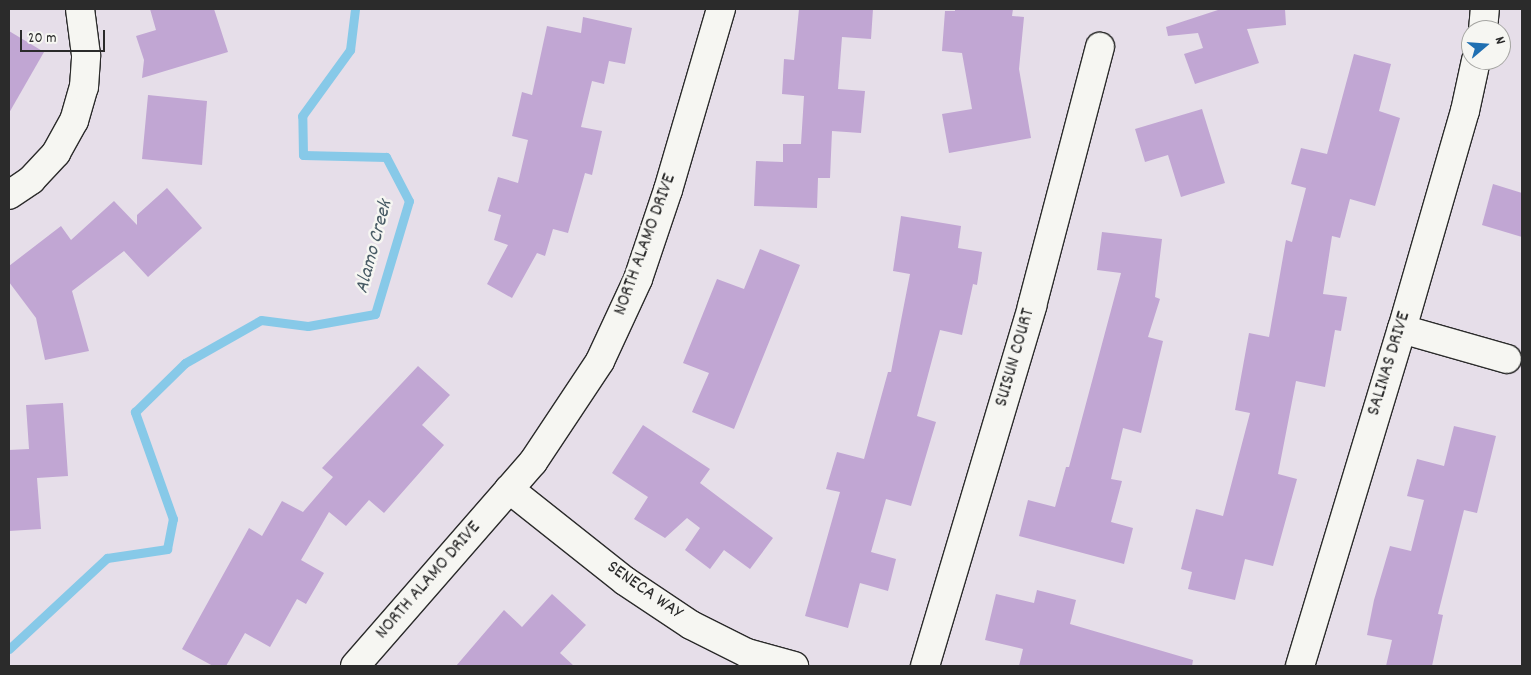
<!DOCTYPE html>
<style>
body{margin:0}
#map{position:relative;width:1531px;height:675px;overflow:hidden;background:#e6dee9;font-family:Dekko,sans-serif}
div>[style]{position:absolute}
.stream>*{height:9px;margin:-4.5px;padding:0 4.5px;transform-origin:4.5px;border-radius:4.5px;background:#87c9e8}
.building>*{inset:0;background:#c1a6d3}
.roads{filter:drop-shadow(1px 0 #2b2b2b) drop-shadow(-1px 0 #2b2b2b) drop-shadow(0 1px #2b2b2b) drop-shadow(0 -1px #2b2b2b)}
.minor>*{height:28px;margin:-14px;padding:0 14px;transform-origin:14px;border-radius:14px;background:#f6f6f2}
span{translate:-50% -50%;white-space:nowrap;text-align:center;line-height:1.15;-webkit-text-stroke:5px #f6f6f2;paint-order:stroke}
.street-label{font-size:19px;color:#2b2b2b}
.water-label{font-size:20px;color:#475a64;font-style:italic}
.frame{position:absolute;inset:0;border:10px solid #2b2b2b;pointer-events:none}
.north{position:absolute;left:1461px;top:20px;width:50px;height:50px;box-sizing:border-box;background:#f6f6f2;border:1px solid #a5a5a2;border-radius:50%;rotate:72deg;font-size:14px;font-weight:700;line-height:20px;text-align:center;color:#2b2b2b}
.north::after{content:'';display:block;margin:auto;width:18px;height:22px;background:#1f6fb2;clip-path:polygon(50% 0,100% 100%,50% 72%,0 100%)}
.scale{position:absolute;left:20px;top:30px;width:85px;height:22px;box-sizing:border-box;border:2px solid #2b2b2b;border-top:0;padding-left:6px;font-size:15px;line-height:18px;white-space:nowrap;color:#2b2b2b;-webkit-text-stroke:4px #f6f6f2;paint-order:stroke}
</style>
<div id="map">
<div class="stream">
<i style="left:9px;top:649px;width:134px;rotate:-42.9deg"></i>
<i style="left:107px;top:558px;width:61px;rotate:-8.5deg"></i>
<i style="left:167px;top:549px;width:31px;rotate:-79deg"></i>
<i style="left:173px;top:519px;width:114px;rotate:-109.6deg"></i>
<i style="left:135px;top:412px;width:70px;rotate:-44.4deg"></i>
<i style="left:185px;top:363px;width:87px;rotate:-29.5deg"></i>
<i style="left:261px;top:320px;width:47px;rotate:7.3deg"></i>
<i style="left:308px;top:326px;width:68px;rotate:-10.2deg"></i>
<i style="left:375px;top:314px;width:118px;rotate:-73.3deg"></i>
<i style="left:409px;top:201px;width:50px;rotate:-117.6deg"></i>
<i style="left:386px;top:157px;width:83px;rotate:-178.6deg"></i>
<i style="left:303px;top:155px;width:39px;rotate:-91deg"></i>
<i style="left:302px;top:116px;width:82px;rotate:-54deg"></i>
<i style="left:350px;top:50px;width:41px;rotate:-83deg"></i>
</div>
<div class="building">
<i style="clip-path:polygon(150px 9px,214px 9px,228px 52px,142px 78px,144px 60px,136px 36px,156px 30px)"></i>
<i style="clip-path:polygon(799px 9px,873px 9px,871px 39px,842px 37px,838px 89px,865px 91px,861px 133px,832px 131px,830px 178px,818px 178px,817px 208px,754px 206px,756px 161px,783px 162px,783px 144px,801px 144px,804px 96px,782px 94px,784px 59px,794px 60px)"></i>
<i style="clip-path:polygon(955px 9px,1013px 9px,1012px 16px,1024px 17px,1019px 69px,1031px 138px,949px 153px,942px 114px,972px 109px,962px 53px,942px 51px,945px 11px,955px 11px)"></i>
<i style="clip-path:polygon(1221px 9px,1285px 9px,1286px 25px,1247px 29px,1259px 63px,1195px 84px,1184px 54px,1203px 48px,1198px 33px,1168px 36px,1166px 27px)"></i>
<i style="clip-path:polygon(583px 17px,632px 28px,625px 64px,609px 61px,604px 84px,592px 81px,581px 127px,602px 131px,592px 175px,585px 173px,568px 233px,553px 229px,545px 256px,537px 253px,512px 298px,487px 284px,508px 245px,494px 240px,501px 215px,488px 211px,498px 177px,518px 183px,528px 140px,512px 136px,522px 92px,532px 95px,547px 26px,581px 33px)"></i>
<i style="clip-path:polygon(9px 31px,44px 52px,9px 113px)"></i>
<i style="clip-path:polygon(1354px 54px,1391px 64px,1379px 111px,1400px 118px,1375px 206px,1350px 199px,1340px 238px,1332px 236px,1323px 294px,1347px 297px,1341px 331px,1335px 330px,1325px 387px,1296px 381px,1278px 474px,1297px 479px,1273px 566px,1245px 559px,1235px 600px,1188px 589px,1192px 572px,1181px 569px,1196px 509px,1223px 516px,1250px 413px,1235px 410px,1249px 333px,1269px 337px,1286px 240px,1292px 242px,1306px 188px,1291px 184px,1301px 148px,1327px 154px)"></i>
<i style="clip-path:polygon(148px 95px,207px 101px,202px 165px,142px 159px)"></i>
<i style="clip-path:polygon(1202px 109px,1225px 183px,1181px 197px,1168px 155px,1145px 162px,1135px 129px)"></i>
<i style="clip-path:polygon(1493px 184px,1522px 193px,1522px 237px,1482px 225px)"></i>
<i style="clip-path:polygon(167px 188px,202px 228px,148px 277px,124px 251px,72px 291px,89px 351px,45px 360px,36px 318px,9px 282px,9px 266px,61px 226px,71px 240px,114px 201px,137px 225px,137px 215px)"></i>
<i style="clip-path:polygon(901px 216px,961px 226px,958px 248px,982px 252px,977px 285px,973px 284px,962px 335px,940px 330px,917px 416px,936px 422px,911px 506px,886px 499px,871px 552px,896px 559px,888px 591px,860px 583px,848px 628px,805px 616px,840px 492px,826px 489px,837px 452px,864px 459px,888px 372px,891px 372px,910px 274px,893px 271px)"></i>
<i style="clip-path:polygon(1102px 232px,1162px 239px,1155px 297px,1160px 299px,1148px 337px,1163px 341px,1141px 433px,1123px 428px,1111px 479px,1122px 481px,1111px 522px,1133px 528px,1124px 564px,1019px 536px,1028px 500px,1055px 507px,1066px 467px,1069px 467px,1121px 273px,1097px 270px)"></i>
<i style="clip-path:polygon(760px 249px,800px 265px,734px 429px,692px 412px,709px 373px,683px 363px,717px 279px,744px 289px)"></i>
<i style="clip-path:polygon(418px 366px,450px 395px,422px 425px,444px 445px,384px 513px,369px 500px,346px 526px,329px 512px,301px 560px,324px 573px,306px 604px,297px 599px,270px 647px,245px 633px,226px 666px,213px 666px,182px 649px,249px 528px,262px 536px,282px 501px,303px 512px,333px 477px,322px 468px)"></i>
<i style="clip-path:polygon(63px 403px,68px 476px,37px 478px,41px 529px,9px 531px,9px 450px,29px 449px,26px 405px)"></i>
<i style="clip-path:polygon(643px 425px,710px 469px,700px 483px,773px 538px,750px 569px,724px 550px,710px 569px,685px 550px,700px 528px,687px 518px,665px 538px,634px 519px,648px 497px,612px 473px)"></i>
<i style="clip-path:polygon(1454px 426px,1496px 436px,1477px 513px,1464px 510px,1438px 614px,1443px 615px,1432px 666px,1386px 666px,1392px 640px,1367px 635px,1374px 600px,1390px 546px,1411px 551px,1424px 500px,1407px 496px,1417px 459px,1444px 466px)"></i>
<i style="clip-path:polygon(1037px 590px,1076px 600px,1070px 624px,1193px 660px,1192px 666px,1019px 666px,1023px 649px,985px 640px,996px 594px,1034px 603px)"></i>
<i style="clip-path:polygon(552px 594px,586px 625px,560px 653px,574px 666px,456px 666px,504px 610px,522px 627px)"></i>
</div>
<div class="roads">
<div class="minor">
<i style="left:1483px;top:30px;width:21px;rotate:-85deg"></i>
<i style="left:9px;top:195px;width:27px;rotate:-34deg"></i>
<i style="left:31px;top:180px;width:37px;rotate:-47deg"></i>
<i style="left:56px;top:153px;width:37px;rotate:-61deg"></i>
<i style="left:74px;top:121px;width:35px;rotate:-74deg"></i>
<i style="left:84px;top:87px;width:32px;rotate:-86deg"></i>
<i style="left:86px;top:55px;width:46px;rotate:-97.4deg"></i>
<i style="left:1402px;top:329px;width:109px;rotate:15.9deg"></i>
<i style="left:509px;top:489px;width:148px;rotate:38.4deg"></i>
<i style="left:625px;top:581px;width:79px;rotate:33.7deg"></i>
<i style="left:691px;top:625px;width:63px;rotate:26.6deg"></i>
<i style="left:747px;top:653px;width:49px;rotate:15.5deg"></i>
<i style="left:355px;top:666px;width:271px;rotate:-48.9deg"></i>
<i style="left:533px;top:462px;width:121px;rotate:-56.4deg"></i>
<i style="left:600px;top:361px;width:90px;rotate:-65.1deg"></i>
<i style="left:638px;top:279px;width:94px;rotate:-71.4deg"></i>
<i style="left:668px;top:190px;width:189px;rotate:-73.7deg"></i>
<i style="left:925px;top:666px;width:376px;rotate:-73.4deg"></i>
<i style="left:1032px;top:306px;width:268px;rotate:-75.3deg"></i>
<i style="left:1300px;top:666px;width:352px;rotate:-73.2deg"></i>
<i style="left:1402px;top:329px;width:227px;rotate:-73.9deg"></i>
<i style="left:1465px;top:111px;width:52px;rotate:-77.8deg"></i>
</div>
</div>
<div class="street-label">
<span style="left:646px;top:245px;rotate:-70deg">NORTH ALAMO DRIVE</span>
<span style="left:1016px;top:358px;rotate:-74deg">SUISUN COURT</span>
<span style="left:1390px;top:364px;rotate:-73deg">SALINAS DRIVE</span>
<span style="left:429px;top:581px;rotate:-49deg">NORTH ALAMO DRIVE</span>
<span style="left:644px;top:591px;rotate:35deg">SENECA WAY</span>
</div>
<div class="water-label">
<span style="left:375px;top:247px;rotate:-75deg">Alamo Creek</span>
</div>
<div class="frame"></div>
<div class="north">N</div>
<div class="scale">20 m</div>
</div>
